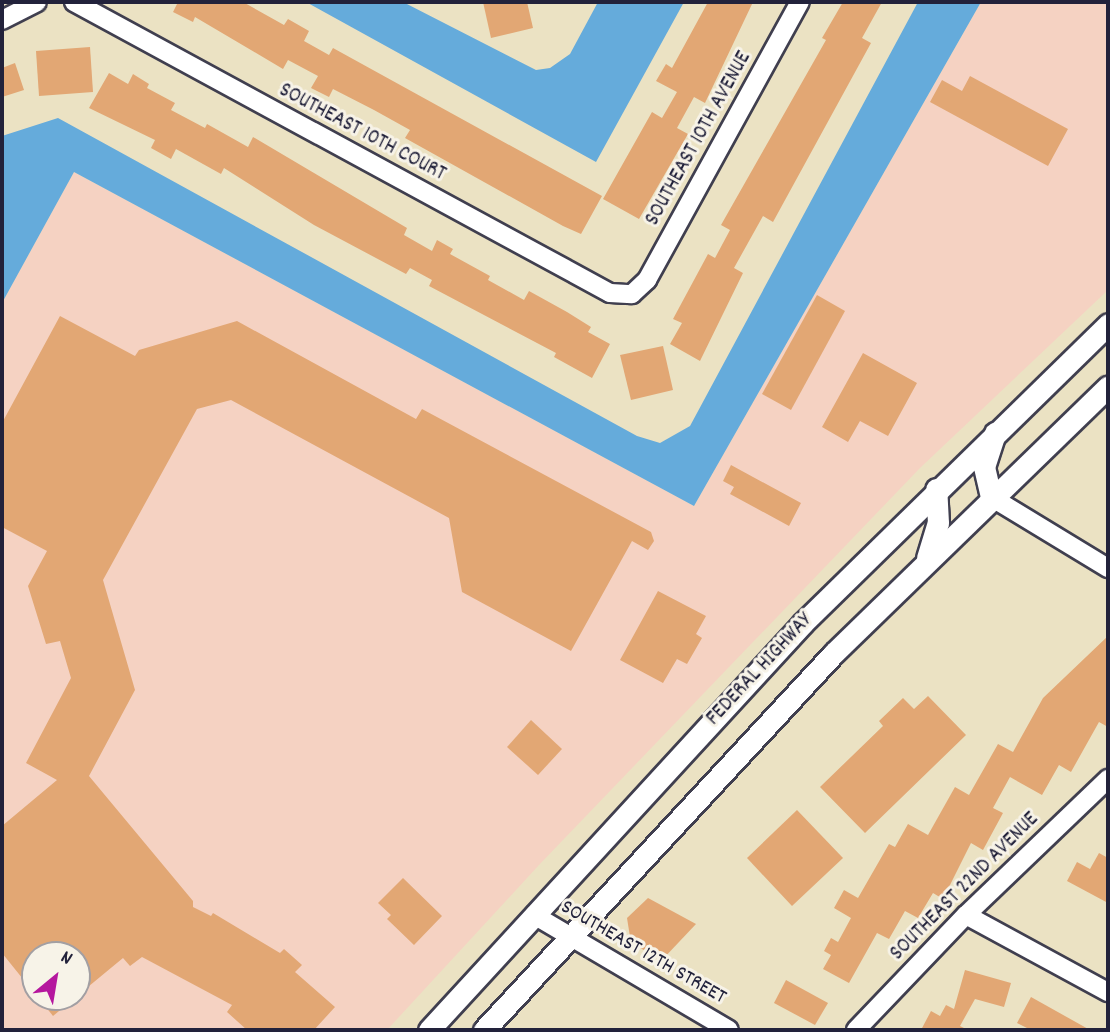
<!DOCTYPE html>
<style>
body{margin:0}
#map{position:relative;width:1110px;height:1032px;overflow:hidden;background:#ebe2c3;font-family:Dekko,sans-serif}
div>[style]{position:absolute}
.built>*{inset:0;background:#f5d2c2}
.water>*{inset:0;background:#65abdb}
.building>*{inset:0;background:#e2a774}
.roads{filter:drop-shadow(2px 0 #403f4f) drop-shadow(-2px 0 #403f4f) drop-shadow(0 2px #403f4f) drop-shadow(0 -2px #403f4f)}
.minor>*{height:18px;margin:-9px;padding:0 9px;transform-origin:9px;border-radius:9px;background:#fff}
.major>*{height:21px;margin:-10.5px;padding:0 10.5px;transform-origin:10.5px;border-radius:10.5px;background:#fff}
span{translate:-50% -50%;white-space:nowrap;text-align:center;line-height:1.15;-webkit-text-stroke:6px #f7f3e8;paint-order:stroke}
.street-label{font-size:21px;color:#22223b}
.frame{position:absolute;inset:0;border:4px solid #22223b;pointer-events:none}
.north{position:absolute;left:21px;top:941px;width:70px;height:70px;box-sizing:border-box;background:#f7f3e8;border:2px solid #a29fa3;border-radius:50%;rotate:30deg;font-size:19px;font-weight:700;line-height:28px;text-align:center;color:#22223b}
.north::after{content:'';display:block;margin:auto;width:24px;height:32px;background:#b5179e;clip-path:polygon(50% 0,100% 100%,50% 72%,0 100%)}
</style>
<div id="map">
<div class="built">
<i style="clip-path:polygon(evenodd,981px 2px,1108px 2px,1108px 290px,920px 468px,539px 865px,387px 1030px,2px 1030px,2px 303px,74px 172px,694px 506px,981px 2px,35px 955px,77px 955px,77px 997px,35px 997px,35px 955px)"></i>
</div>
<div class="water">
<i style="clip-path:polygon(306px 2px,403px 2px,536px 70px,550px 68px,570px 54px,598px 2px,684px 2px,596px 162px)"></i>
<i style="clip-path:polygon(918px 2px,981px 2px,694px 506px,74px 172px,2px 303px,2px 136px,58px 118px,637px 436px,660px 443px,690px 426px)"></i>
</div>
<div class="building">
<i style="clip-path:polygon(178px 2px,243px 2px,284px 25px,288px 19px,309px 31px,304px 41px,329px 55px,333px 48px,602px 196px,581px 234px,563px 226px,405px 138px,410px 130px,374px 110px,333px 89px,329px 97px,311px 88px,318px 76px,288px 60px,283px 69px,195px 17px,193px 22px,173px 12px)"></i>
<i style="clip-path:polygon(483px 2px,527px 2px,533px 28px,491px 38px)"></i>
<i style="clip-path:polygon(708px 2px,753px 2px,705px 103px,694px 97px,677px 128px,688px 134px,639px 219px,603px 199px,652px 112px,662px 118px,677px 92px,656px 81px,666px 64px,672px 68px)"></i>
<i style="clip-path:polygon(843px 2px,882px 2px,862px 38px,871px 43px,773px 222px,763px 216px,734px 268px,743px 273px,700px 361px,670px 344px,682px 323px,673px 319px,708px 254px,715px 258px,730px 230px,721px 225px,826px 40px,822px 38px)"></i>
<i style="clip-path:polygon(90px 47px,93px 92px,39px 96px,36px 51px)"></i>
<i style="clip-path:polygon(15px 63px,24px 90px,2px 97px,2px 68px)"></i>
<i style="clip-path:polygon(109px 73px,128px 84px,133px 74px,149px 84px,147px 88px,175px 103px,171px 110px,205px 128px,207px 124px,248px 147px,253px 137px,407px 228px,404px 235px,432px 251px,437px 240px,453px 249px,450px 254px,490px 276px,488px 280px,524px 300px,529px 291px,567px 312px,591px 327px,588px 332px,610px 344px,592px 378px,554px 357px,556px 353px,429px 286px,432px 280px,410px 268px,406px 274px,314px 225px,224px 168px,221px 174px,176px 149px,171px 159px,151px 148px,155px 140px,89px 108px)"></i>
<i style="clip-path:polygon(970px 76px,1068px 129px,1048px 166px,930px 102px,942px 80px,962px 91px)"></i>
<i style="clip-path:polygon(817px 295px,845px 311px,791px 410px,762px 394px)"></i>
<i style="clip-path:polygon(60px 316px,135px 356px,139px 350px,237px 321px,416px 419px,422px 409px,651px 532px,654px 541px,648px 550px,632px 541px,571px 651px,462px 592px,449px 518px,231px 400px,197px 409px,103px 580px,135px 690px,89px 776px,193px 901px,193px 907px,211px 916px,213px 913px,280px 953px,284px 949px,302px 965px,295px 972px,335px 1007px,314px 1030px,247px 1030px,227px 1012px,232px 1005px,142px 957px,130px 966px,123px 958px,77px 996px,77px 955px,35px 955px,35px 994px,2px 953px,2px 826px,57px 780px,26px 763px,71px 678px,60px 641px,46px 644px,28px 586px,47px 551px,2px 527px,2px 423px)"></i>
<i style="clip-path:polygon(663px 346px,673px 390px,631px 400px,620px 355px)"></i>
<i style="clip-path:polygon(863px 353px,917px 383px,888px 436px,860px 421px,848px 442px,822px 427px)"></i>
<i style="clip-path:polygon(731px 465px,801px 503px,789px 526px,730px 494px,734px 487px,723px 481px)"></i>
<i style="clip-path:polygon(658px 591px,706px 616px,696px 634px,702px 638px,687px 664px,677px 659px,663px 683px,620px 660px)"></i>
<i style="clip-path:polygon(1108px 636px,1108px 727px,1099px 722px,1071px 772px,1059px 765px,1042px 795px,1010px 777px,993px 808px,1003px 813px,983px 850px,971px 843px,943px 899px,933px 893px,918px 918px,905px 911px,889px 939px,877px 933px,849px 983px,823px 969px,831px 955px,824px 951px,831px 938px,838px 942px,851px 918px,834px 908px,844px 890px,858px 898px,889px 844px,895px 847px,908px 824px,928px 835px,955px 787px,969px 795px,998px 744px,1013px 752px,1043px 698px)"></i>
<i style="clip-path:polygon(928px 696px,966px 735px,865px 833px,820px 787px,883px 726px,879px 721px,903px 698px,914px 709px)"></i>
<i style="clip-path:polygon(531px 720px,562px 749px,538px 775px,507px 747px)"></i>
<i style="clip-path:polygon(797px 810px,843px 858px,792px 906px,747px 858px)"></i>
<i style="clip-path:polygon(1099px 853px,1108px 858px,1108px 903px,1067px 881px,1077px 862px,1090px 869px)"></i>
<i style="clip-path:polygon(403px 878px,442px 916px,414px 945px,387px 919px,391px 915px,378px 903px)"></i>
<i style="clip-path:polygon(648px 898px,696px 924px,662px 960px,631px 943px,627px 918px)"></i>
<i style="clip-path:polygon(965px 970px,1011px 983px,1004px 1007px,975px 999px,960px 1026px,968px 1030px,921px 1030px,931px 1011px,940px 1016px,946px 1005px,954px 1009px)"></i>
<i style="clip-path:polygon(786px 980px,828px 1003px,815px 1025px,774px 1003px)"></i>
<i style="clip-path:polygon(38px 997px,76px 997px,53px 1016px)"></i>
<i style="clip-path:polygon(1031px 997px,1090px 1030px,1031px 1030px,1017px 1023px)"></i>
</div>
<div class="roads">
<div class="minor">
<i style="left:74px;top:2px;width:610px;rotate:28.5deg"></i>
<i style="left:610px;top:293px;width:22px;rotate:3deg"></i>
<i style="left:632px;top:294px;width:21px;rotate:-43deg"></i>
<i style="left:647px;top:280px;width:317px;rotate:-61.2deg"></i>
<i style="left:2px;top:20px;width:39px;rotate:-27deg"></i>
<i style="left:991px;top:497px;width:137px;rotate:31.3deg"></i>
<i style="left:534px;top:915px;width:226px;rotate:30.5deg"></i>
<i style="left:966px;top:915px;width:162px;rotate:28.5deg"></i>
<i style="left:856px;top:1030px;width:159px;rotate:-46.3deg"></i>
<i style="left:966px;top:915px;width:197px;rotate:-43.8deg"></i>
</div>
<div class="major">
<i style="left:991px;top:497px;width:31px;rotate:-103deg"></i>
<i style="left:984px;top:467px;width:36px;rotate:-72deg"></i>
<i style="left:927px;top:558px;width:37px;rotate:-73deg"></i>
<i style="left:938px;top:523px;width:34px;rotate:-93deg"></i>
<i style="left:429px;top:1030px;width:553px;rotate:-47.42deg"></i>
<i style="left:803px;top:623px;width:427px;rotate:-44.4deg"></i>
<i style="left:484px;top:1030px;width:514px;rotate:-47.13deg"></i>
<i style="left:834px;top:653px;width:382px;rotate:-44.2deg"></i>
</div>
</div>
<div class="street-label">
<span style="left:362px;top:133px;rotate:28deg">SOUTHEAST 10TH COURT</span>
<span style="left:699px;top:139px;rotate:-61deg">SOUTHEAST 10TH AVENUE</span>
<span style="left:760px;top:670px;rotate:-47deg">FEDERAL HIGHWAY</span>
<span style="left:965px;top:887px;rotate:-45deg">SOUTHEAST 22ND AVENUE</span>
<span style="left:643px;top:953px;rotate:30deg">SOUTHEAST 12TH STREET</span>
</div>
<div class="frame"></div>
<div class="north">N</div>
</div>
